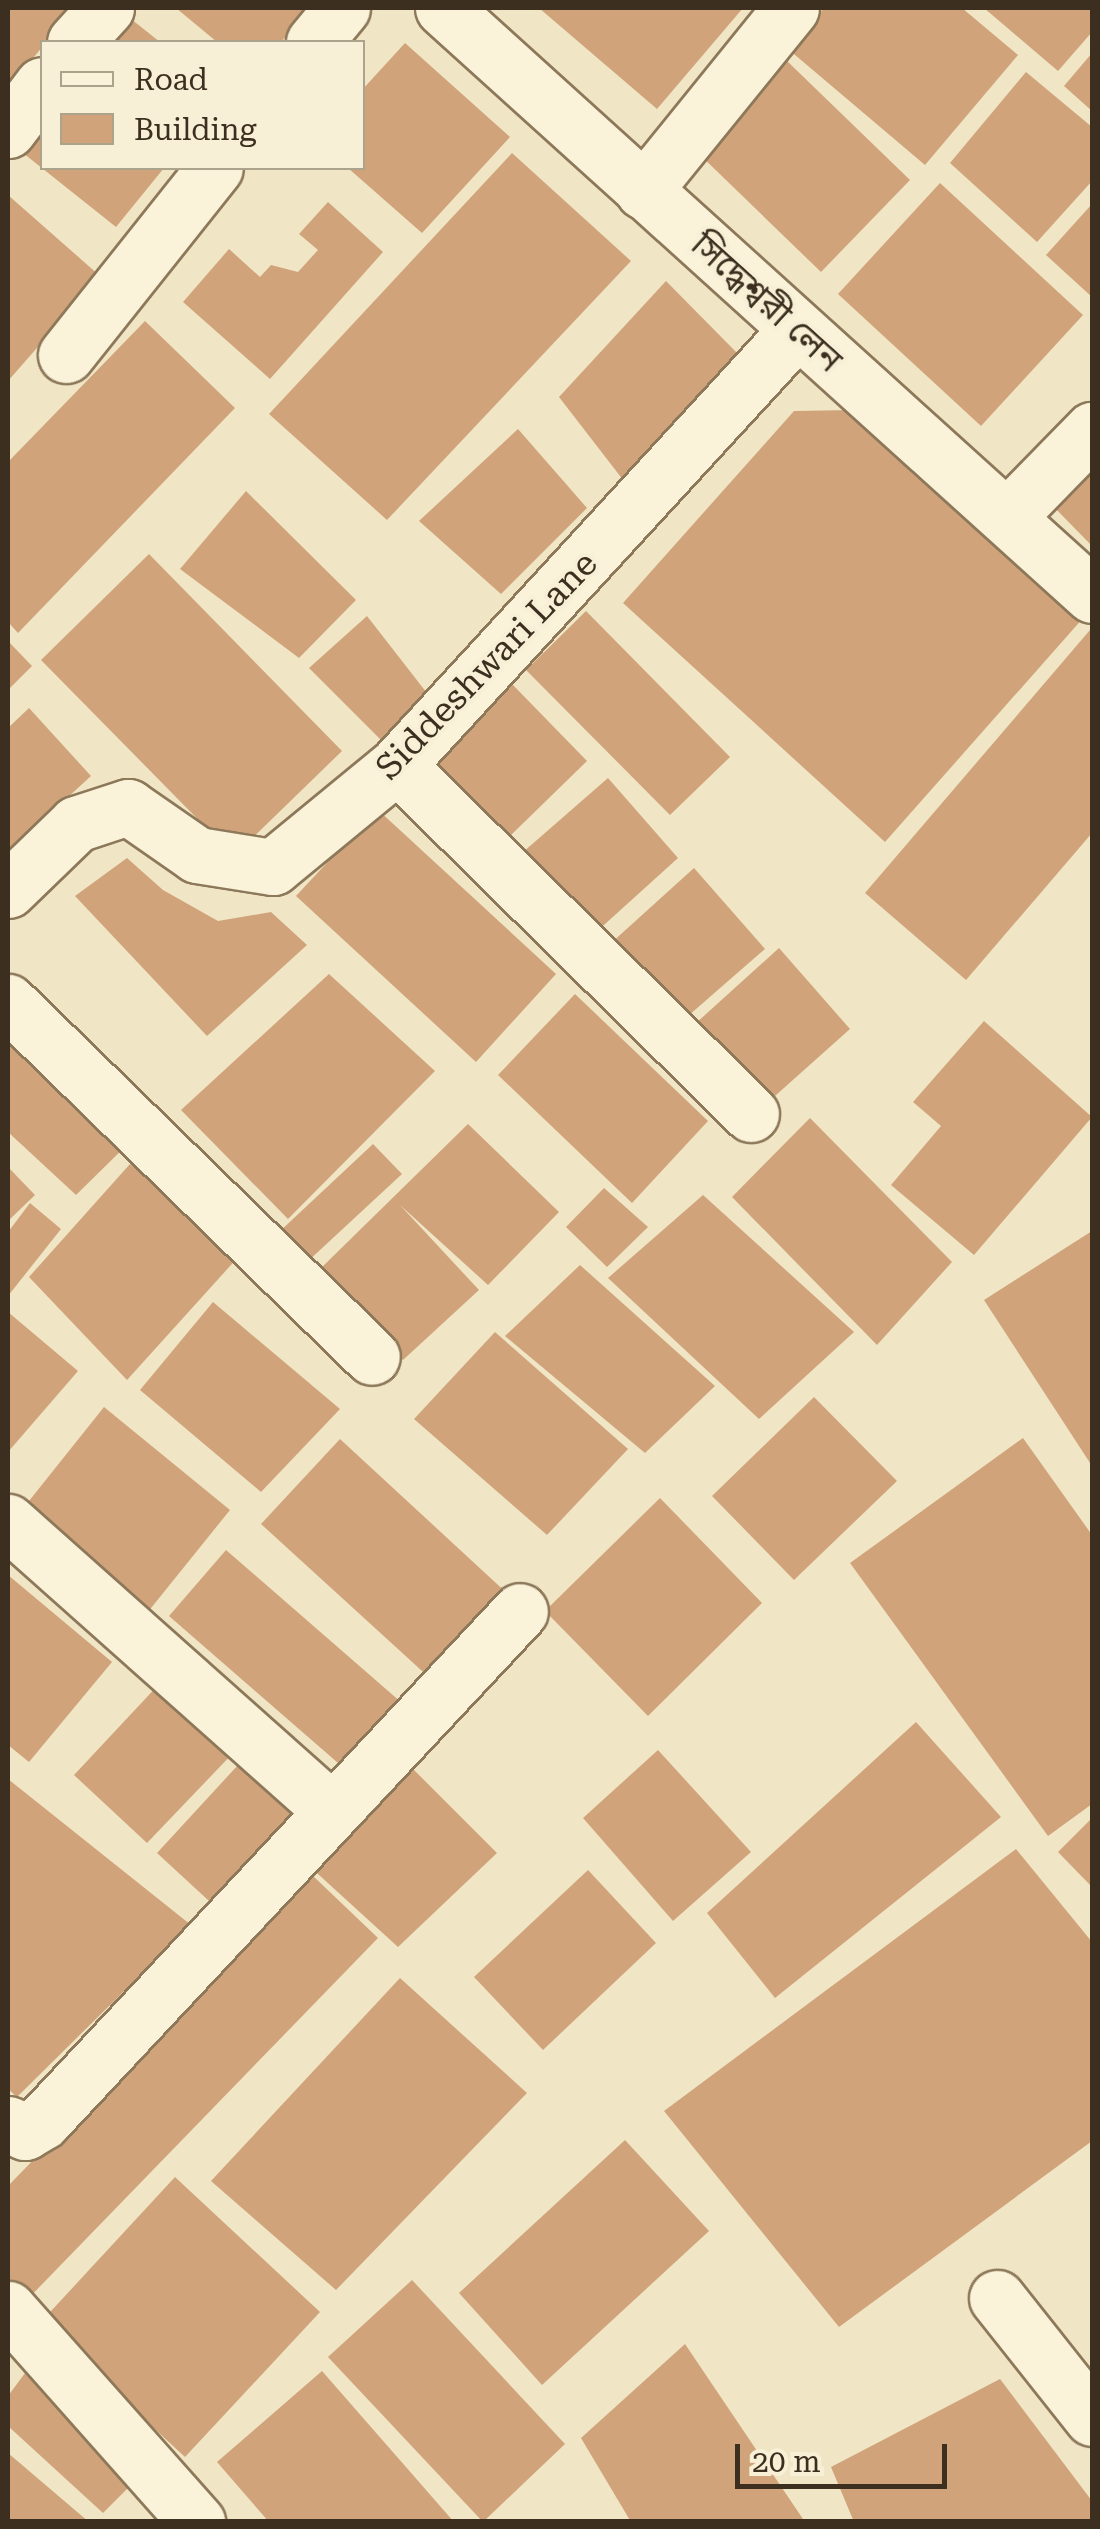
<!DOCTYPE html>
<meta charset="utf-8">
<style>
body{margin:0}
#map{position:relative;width:1100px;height:2529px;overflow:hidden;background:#f0e6c6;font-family:"Roboto Serif","Noto Sans Bengali",serif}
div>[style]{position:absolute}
.building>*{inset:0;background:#d0a37a}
.roads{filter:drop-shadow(2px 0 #8d785a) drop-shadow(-2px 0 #8d785a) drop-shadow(0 2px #8d785a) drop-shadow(0 -2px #8d785a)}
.minor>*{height:55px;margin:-27.5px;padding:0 27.5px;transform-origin:27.5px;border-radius:27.5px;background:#faf3da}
span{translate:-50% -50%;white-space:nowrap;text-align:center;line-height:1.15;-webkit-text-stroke:8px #f7f0d6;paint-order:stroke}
.street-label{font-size:35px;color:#3c2f1f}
.frame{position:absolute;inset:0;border:10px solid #3c2f1f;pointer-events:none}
.legend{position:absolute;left:40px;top:40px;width:325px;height:130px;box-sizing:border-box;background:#f7f0d6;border:2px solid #aca38d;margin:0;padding:12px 18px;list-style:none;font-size:30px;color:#3c2f1f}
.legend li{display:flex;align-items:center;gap:20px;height:50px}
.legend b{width:50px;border:2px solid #aca38d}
.scale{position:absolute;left:735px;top:2444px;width:212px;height:45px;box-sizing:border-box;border:5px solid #3c2f1f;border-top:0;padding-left:12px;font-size:30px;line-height:35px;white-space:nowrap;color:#3c2f1f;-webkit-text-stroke:8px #f7f0d6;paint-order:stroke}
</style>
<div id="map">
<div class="building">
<i style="clip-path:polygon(8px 8px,74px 8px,12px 84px,8px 81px)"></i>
<i style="clip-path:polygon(176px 8px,311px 8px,281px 42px,217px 42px)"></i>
<i style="clip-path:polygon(539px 8px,743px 8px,657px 109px)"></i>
<i style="clip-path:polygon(824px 8px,962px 8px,1018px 55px,925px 165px,788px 49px)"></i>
<i style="clip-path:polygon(984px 8px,1092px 8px,1092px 32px,1058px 71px)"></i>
<i style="clip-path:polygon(126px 15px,160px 42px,103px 42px)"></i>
<i style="clip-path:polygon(405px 43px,510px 137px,422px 233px,348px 168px,362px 168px,362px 90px)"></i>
<i style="clip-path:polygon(1092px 53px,1092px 111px,1064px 86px)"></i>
<i style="clip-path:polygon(786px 60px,910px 180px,821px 272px,697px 152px)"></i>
<i style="clip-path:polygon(1026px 72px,1092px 127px,1092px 181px,1037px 242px,950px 163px)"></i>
<i style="clip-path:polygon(42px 118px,42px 168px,164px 168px,116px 227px,18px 149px)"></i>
<i style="clip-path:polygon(512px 153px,631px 261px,387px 520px,269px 414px)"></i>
<i style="clip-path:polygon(940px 183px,1083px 315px,981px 426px,838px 294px)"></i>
<i style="clip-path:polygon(8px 195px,100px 276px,8px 381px)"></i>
<i style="clip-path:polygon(328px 202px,383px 252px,270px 379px,183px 302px,229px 249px,260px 277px,271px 265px,298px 272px,318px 250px,299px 234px)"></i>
<i style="clip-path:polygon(1092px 204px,1092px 297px,1046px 255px)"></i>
<i style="clip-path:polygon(666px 281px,741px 357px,627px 485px,559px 397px)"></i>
<i style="clip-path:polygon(145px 321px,235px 408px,18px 633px,8px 622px,8px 462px)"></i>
<i style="clip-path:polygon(853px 410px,1084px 617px,885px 842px,623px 603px,794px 411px)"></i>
<i style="clip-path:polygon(518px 429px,587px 508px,501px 594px,419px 521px)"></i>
<i style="clip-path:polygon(1092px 462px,1092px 546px,1051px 504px)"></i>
<i style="clip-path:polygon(246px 491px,356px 600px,299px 658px,180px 569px)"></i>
<i style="clip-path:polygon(149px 554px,342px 751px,234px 856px,41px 660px)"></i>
<i style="clip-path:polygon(586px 611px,730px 757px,670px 815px,526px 670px)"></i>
<i style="clip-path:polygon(367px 616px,437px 706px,392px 751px,309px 668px)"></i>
<i style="clip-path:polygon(1090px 630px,1092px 833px,966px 980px,865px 893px)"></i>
<i style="clip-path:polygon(8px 641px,32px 666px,8px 690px)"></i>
<i style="clip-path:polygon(512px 684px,587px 761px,506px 840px,431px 763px)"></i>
<i style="clip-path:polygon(29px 708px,91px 776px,8px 852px,8px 728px)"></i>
<i style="clip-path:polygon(608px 778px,678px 858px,594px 934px,522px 853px)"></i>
<i style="clip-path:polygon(377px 809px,556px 974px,476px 1062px,296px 896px)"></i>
<i style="clip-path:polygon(127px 858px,163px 890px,218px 921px,271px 912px,307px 945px,207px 1036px,75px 896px)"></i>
<i style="clip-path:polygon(694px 868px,765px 949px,680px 1023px,610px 944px)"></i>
<i style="clip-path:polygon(779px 948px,850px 1029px,766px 1104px,695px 1024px)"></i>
<i style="clip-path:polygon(329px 974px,435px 1071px,288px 1219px,181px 1110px)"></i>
<i style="clip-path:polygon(575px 994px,708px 1121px,632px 1203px,498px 1075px)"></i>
<i style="clip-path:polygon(8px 1016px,134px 1138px,76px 1195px,8px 1132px)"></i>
<i style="clip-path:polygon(984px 1021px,1092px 1117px,974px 1255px,891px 1185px,941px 1126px,913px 1102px)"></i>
<i style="clip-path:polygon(810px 1118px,952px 1262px,877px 1345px,732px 1197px)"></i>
<i style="clip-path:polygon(468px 1124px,559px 1212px,488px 1285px,400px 1205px,479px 1290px,403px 1360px,319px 1270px)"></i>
<i style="clip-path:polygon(373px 1144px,402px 1174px,306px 1263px,278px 1233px)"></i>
<i style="clip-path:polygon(130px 1164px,240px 1255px,127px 1380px,29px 1277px)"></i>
<i style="clip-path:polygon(8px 1167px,35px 1195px,8px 1221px)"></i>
<i style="clip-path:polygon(604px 1188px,648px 1227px,607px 1267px,566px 1227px)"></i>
<i style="clip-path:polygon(703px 1195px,854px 1332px,759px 1419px,608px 1278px)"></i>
<i style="clip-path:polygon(30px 1203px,61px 1229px,8px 1296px,8px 1232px)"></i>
<i style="clip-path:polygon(1092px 1231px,1092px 1466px,984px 1300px)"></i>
<i style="clip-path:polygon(580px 1265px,715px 1386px,645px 1453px,505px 1336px)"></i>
<i style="clip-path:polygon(213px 1302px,340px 1409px,261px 1492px,140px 1390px)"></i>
<i style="clip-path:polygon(8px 1312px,78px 1371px,8px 1452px)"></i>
<i style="clip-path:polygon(495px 1332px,628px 1449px,547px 1535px,414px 1419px)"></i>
<i style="clip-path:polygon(814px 1397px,897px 1481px,794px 1580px,712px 1496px)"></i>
<i style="clip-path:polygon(104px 1407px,230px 1510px,143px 1618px,17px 1516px)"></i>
<i style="clip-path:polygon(1023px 1438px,1092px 1535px,1092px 1804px,1048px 1836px,850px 1563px)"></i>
<i style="clip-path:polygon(340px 1439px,510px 1596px,433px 1681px,261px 1524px)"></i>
<i style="clip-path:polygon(660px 1498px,762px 1603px,648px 1716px,545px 1611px)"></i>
<i style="clip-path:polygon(226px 1550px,410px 1710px,353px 1776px,169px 1616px)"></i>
<i style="clip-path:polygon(8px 1575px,112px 1662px,29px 1762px,8px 1745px)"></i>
<i style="clip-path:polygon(161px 1682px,235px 1751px,147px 1843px,74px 1775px)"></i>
<i style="clip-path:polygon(916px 1722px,1001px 1817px,775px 1998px,707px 1913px)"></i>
<i style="clip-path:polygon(658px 1750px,751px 1852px,673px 1921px,583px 1818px)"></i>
<i style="clip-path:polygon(250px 1752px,315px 1812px,221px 1912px,157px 1853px)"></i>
<i style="clip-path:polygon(409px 1765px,497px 1853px,398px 1947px,307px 1864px)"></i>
<i style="clip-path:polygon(8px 1779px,191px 1925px,17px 2097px,8px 2089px)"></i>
<i style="clip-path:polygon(1092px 1818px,1092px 1887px,1058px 1852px)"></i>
<i style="clip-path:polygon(1016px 1849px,1092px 1942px,1092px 2141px,839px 2327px,664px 2111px)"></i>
<i style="clip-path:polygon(588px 1870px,656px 1943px,543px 2050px,474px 1977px)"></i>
<i style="clip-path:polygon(311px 1874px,378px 1938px,21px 2306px,8px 2293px,8px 2186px)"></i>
<i style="clip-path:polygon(400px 1978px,527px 2093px,336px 2290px,211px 2181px)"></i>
<i style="clip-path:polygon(625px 2140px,709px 2231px,542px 2385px,459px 2293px)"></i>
<i style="clip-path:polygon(175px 2177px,320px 2312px,185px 2457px,40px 2323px)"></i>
<i style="clip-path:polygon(412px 2280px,565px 2444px,483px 2522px,328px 2357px)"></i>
<i style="clip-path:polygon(685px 2344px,803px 2519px,799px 2522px,631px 2522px,581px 2438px)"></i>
<i style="clip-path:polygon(31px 2365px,142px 2474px,103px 2513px,8px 2426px,8px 2396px)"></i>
<i style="clip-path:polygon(322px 2371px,454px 2522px,269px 2522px,217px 2462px)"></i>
<i style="clip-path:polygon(1000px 2379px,1092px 2501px,1092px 2522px,854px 2522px,831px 2467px)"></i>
<i style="clip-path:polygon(8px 2453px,89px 2522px,8px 2522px)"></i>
</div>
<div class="roads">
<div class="minor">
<i style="left:443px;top:8px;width:875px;rotate:42.13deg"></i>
<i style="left:75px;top:42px;width:46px;rotate:-47.6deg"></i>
<i style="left:314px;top:42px;width:44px;rotate:-50.5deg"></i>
<i style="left:8px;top:130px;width:56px;rotate:-52.9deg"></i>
<i style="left:643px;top:191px;width:235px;rotate:-51deg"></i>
<i style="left:66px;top:355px;width:239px;rotate:-51.5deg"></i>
<i style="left:1009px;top:515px;width:119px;rotate:-45.7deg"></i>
<i style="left:397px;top:765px;width:497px;rotate:44.6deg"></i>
<i style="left:8px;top:890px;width:95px;rotate:-44.1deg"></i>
<i style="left:76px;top:824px;width:55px;rotate:-18.1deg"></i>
<i style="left:128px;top:807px;width:84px;rotate:34.8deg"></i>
<i style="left:197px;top:855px;width:77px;rotate:9deg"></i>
<i style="left:273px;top:867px;width:161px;rotate:-39.4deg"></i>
<i style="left:397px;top:765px;width:588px;rotate:-47.41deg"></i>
<i style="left:8px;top:1002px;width:508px;rotate:44.28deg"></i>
<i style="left:8px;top:1522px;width:431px;rotate:41.7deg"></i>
<i style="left:8px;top:2124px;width:19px;rotate:25deg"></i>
<i style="left:25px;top:2132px;width:21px;rotate:-31deg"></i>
<i style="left:43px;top:2121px;width:698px;rotate:-46.91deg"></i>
<i style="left:997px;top:2298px;width:153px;rotate:51.6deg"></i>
<i style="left:8px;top:2309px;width:285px;rotate:48.4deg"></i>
</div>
</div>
<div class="street-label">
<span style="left:766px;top:303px;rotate:42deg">সিদ্ধেশ্বরী লেন</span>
<span style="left:487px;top:666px;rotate:-46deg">Siddeshwari Lane</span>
</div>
<div class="frame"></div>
<ul class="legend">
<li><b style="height:12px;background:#faf3da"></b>Road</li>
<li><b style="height:28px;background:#d0a37a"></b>Building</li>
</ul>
<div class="scale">20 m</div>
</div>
